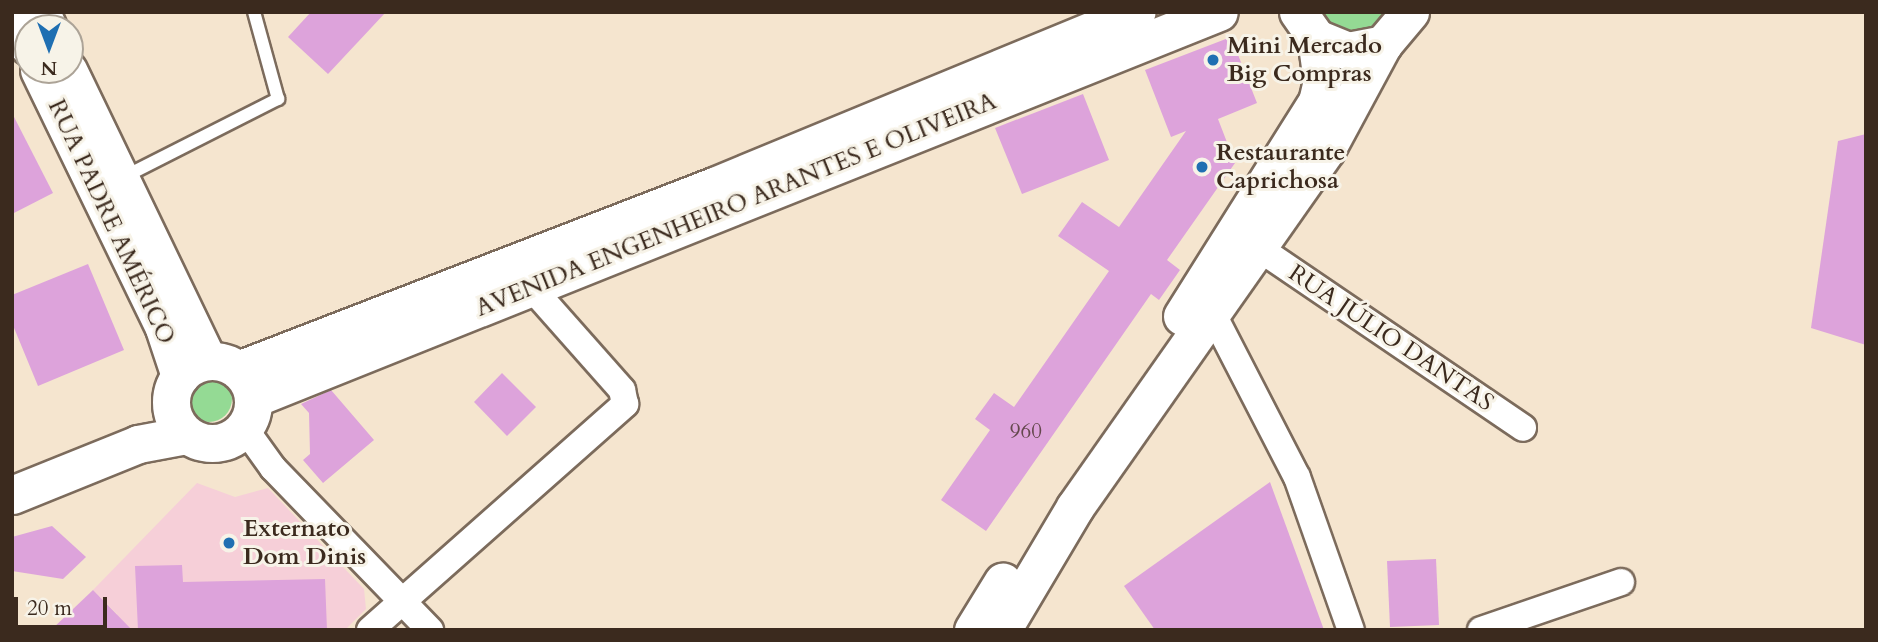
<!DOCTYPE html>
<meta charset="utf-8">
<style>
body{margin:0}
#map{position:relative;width:1878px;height:642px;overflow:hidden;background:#f5e5cf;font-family:Cardo,serif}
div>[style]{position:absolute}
.built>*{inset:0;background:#f6cfd8}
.green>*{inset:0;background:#94da94}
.round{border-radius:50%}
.building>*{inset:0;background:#dda3db}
.roads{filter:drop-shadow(2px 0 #7c6b5c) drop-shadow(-2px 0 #7c6b5c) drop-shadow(0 2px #7c6b5c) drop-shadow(0 -2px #7c6b5c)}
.lane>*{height:12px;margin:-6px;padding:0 6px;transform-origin:6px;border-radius:6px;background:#fff}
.street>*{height:26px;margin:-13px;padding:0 13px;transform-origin:13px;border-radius:13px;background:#fff}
.secondary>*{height:37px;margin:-18.5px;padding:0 18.5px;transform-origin:18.5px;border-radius:18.5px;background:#fff}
.secondary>.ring{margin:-18.5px;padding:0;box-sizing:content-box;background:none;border:37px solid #fff;border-radius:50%}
.dots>*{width:19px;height:19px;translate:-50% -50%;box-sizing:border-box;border:4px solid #f7f3e8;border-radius:50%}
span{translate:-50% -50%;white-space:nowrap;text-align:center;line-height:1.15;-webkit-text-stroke:6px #f7f3e8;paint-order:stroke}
.number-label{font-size:21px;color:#64484d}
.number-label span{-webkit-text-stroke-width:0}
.poi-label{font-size:24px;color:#3b2a1e;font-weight:700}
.left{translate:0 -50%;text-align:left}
.street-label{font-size:24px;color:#3b2a1e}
.frame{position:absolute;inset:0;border:14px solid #3b2a1e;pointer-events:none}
.north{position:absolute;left:14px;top:14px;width:70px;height:70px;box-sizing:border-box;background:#f7f3e8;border:2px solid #aca397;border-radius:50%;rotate:180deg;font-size:19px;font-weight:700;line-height:28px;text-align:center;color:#3b2a1e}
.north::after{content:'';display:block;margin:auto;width:24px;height:32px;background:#1f6fb2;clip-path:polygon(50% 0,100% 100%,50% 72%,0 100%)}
.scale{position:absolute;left:14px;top:597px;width:93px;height:32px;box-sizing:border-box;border:4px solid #3b2a1e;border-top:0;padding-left:9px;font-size:21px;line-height:24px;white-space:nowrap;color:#3b2a1e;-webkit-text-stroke:5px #f7f3e8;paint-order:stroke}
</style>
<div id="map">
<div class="built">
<i style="clip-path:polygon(197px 483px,235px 497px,268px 488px,364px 589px,366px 609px,345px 630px,105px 630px,117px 614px,93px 590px)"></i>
</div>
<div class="green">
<i style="clip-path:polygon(1313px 12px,1393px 12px,1382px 27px,1341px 36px)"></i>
<i class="round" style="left:186px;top:376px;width:46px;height:46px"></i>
</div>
<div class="building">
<i style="clip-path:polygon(311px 12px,386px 12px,328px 74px,288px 37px)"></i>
<i style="clip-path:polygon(1231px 37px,1257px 103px,1218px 119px,1235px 163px,1167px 260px,1180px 270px,1159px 300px,1151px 294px,986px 531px,941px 500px,990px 430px,975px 419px,994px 393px,1014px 407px,1109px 271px,1058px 236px,1082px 202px,1119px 227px,1186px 131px,1171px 137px,1145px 70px)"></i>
<i style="clip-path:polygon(1083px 94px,1109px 160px,1022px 194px,995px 128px)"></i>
<i style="clip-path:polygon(12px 113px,53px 193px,12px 214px)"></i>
<i style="clip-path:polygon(1866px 134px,1866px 345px,1811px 328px,1838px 141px)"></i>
<i style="clip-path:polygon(88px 264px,124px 350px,38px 386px,12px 323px,12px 295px)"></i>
<i style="clip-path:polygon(502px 373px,536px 407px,507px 436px,474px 402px)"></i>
<i style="clip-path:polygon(331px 390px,374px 440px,323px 483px,303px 460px,310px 454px,309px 413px,301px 404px)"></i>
<i style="clip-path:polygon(1270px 482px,1324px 630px,1155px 630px,1124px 586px)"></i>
<i style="clip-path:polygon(52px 526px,86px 557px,63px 579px,12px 571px,12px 537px)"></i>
<i style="clip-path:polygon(1436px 559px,1439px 625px,1390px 627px,1387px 561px)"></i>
<i style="clip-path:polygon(182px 565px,183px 582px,325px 579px,327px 630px,138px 630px,135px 566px)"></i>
<i style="clip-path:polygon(93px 590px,132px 630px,51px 630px)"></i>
</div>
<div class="roads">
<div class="lane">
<i style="left:124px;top:177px;width:173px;rotate:-26.9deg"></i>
<i style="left:278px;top:99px;width:90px;rotate:-105.4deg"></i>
</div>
<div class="street">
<i style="left:1260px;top:249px;width:318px;rotate:34.2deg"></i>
<i style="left:1205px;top:299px;width:200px;rotate:62.7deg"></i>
<i style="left:1297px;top:477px;width:162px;rotate:70.6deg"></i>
<i style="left:245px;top:429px;width:48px;rotate:54.3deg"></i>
<i style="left:273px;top:468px;width:226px;rotate:45.9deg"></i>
<i style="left:370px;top:630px;width:341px;rotate:-41.5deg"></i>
<i style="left:625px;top:404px;width:14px;rotate:-102deg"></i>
<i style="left:622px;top:390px;width:137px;rotate:-131.5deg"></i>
<i style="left:1481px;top:630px;width:148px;rotate:-18.9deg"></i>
</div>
<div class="secondary">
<i style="left:41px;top:12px;width:17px;rotate:66deg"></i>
<i style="left:1298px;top:12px;width:32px;rotate:55deg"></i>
<i style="left:1316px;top:38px;width:35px;rotate:22deg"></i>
<i style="left:1348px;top:51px;width:36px;rotate:-11deg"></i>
<i style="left:1383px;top:44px;width:42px;rotate:-49.8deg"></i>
<i style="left:12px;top:14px;width:36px;rotate:63deg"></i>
<i style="left:39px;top:70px;width:287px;rotate:64.1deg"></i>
<i style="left:164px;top:328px;width:51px;rotate:71.6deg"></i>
<i style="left:68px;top:70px;width:323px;rotate:64.3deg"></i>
<i style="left:1182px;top:316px;width:253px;rotate:-57.8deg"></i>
<i style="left:1317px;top:102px;width:22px;rotate:-77deg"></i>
<i style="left:1322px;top:81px;width:43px;rotate:-97.9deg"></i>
<i class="ring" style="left:171px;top:361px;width:45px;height:45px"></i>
<i style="left:238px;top:370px;width:510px;rotate:-21.13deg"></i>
<i style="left:714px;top:186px;width:457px;rotate:-22.4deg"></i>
<i style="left:254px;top:398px;width:1039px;rotate:-21.8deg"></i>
<i style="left:12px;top:495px;width:136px;rotate:-22deg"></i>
<i style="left:138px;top:444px;width:49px;rotate:-10.6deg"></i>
<i style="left:973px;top:630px;width:57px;rotate:-58.5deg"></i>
<i style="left:1002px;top:630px;width:143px;rotate:-59.3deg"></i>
<i style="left:1075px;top:507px;width:436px;rotate:-54.9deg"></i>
<i style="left:1326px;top:150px;width:120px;rotate:-61.7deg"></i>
</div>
</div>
<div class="dots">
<i style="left:1213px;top:60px;background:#1f6fb2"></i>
<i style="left:1202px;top:167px;background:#1f6fb2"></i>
<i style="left:229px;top:543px;background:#1f6fb2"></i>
</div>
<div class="number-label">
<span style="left:1026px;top:432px">960</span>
</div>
<div class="poi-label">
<span class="left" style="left:1227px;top:60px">Mini Mercado<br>Big Compras</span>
<span class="left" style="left:1216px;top:167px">Restaurante<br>Caprichosa</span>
<span class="left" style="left:243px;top:543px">Externato<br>Dom Dinis</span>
</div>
<div class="street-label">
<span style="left:736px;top:205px;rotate:-22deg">AVENIDA ENGENHEIRO ARANTES E OLIVEIRA</span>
<span style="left:111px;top:222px;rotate:65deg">RUA PADRE AMÉRICO</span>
<span style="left:1391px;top:338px;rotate:34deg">RUA JÚLIO DANTAS</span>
</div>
<div class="frame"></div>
<div class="north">N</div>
<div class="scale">20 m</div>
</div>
